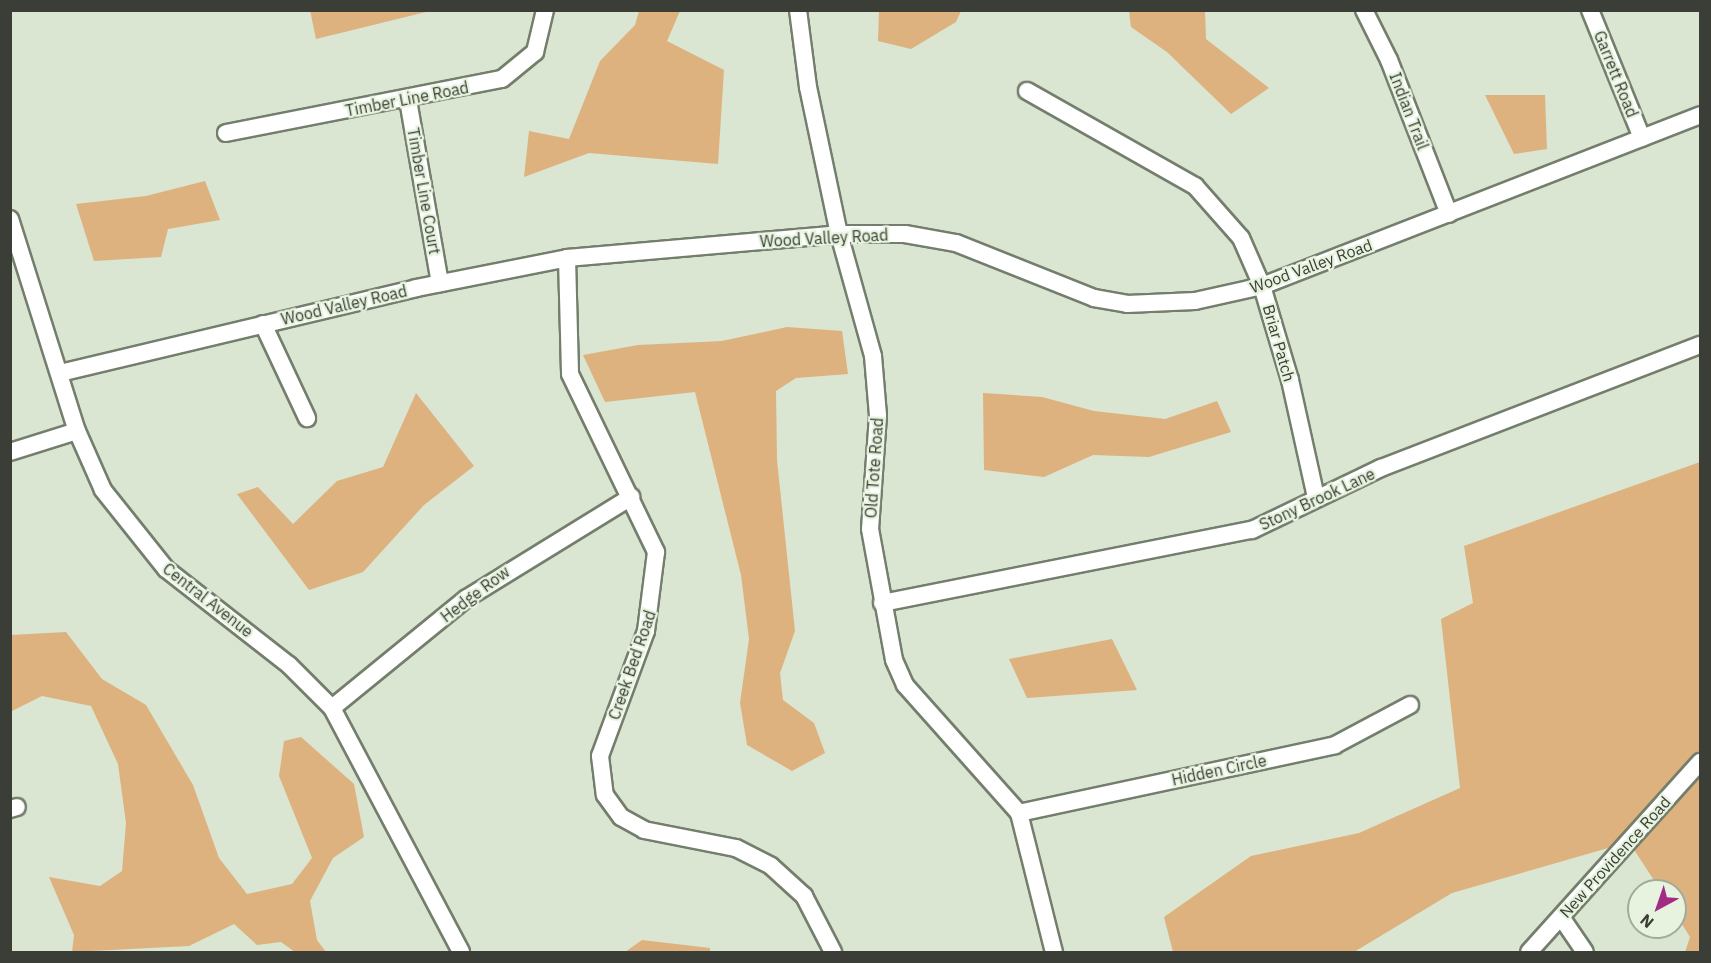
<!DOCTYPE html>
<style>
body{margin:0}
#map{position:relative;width:1711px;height:963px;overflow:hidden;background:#dae5d2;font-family:"IBM Plex Sans",sans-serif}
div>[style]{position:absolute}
.green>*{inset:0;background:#ddb27e}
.roads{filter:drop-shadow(2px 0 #747e6c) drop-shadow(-2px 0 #747e6c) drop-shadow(0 2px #747e6c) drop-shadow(0 -2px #747e6c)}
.minor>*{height:16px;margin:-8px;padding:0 8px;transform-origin:8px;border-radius:8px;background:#fff}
span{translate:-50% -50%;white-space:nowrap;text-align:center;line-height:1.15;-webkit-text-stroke:4.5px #e7f3df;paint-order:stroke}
.street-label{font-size:16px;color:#3a3e36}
.frame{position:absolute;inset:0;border:12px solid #3a3e36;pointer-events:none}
.north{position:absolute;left:1627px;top:879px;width:60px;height:60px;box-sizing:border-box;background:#e7f3df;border:2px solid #a2ab9b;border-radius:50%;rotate:220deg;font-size:16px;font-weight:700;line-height:24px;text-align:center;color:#3a3e36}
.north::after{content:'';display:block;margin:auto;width:21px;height:27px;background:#a22c85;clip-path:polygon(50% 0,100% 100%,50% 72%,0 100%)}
</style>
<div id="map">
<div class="green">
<i style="clip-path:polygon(310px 10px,430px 10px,430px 11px,316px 39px)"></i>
<i style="clip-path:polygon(639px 11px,680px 11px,667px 41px,724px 70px,718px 164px,589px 153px,524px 177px,529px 131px,569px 139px,600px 61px,635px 25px)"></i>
<i style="clip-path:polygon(879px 11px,879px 10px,961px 11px,956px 22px,911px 49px,878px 41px)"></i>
<i style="clip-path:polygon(1129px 11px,1205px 11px,1206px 39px,1269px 88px,1231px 114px,1167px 52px,1131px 27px)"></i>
<i style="clip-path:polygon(1485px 95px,1545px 95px,1547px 149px,1514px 154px)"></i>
<i style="clip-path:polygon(205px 181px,220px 220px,168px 229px,161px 257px,94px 261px,76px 204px,146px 196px)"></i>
<i style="clip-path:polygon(787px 327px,842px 331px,848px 374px,796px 378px,776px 391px,777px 460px,795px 631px,780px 673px,783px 700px,814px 723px,825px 753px,792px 771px,747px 745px,740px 703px,749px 639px,741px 575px,695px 392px,605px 402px,583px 355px,638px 345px,722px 341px)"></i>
<i style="clip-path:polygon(416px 393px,474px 466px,424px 505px,363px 572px,309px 590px,237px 494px,258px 487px,293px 524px,337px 481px,383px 467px)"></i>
<i style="clip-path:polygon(983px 393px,1042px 397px,1094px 411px,1165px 419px,1217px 401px,1231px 432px,1149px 457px,1093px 455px,1044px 477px,984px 470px)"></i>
<i style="clip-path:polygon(1700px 462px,1700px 952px,1685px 952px,1690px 937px,1675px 913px,1675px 891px,1661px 891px,1629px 842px,1452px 893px,1354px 952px,1173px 952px,1164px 917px,1251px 856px,1359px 833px,1460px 788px,1441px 619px,1473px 603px,1464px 546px)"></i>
<i style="clip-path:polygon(66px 632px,102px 679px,146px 705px,193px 785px,219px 858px,247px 894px,292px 884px,312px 858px,279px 776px,284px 741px,301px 737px,354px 784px,364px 837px,333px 858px,310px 901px,317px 940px,326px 952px,295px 952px,281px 942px,257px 945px,234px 924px,189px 946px,72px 952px,74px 935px,49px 877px,100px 886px,122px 871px,126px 823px,118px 764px,91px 706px,42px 696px,10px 712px,11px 635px)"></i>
<i style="clip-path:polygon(1112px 639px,1137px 690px,1027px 698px,1009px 659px)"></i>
<i style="clip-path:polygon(642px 940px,710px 948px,710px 952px,625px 952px)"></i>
</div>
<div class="roads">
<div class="minor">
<i style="left:798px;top:10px;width:78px;rotate:82.6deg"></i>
<i style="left:808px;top:87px;width:150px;rotate:78.1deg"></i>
<i style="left:839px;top:234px;width:127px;rotate:74.4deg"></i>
<i style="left:873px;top:356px;width:59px;rotate:85.2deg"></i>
<i style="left:878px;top:415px;width:114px;rotate:94deg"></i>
<i style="left:870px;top:529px;width:133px;rotate:79.6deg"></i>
<i style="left:894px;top:660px;width:27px;rotate:66deg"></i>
<i style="left:905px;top:685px;width:171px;rotate:48.3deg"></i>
<i style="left:1019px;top:813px;width:143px;rotate:75.9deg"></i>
<i style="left:1364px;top:10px;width:56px;rotate:63.4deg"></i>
<i style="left:1389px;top:60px;width:165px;rotate:68.7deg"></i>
<i style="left:1590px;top:10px;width:138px;rotate:67.9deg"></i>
<i style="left:1027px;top:91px;width:193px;rotate:29.5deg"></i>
<i style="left:1195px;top:186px;width:69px;rotate:48.5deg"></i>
<i style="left:1241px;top:238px;width:52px;rotate:66.4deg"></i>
<i style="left:1262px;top:286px;width:98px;rotate:73.4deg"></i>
<i style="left:1290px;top:380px;width:120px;rotate:77.5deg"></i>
<i style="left:408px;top:100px;width:186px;rotate:80.1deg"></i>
<i style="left:226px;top:133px;width:281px;rotate:-11.1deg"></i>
<i style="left:502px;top:79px;width:43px;rotate:-39.3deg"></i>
<i style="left:535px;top:52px;width:43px;rotate:-76.6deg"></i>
<i style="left:10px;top:219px;width:222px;rotate:72.5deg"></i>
<i style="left:77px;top:431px;width:64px;rotate:66.2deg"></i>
<i style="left:103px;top:490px;width:101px;rotate:51.4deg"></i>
<i style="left:166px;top:569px;width:156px;rotate:38deg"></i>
<i style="left:289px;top:665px;width:61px;rotate:45deg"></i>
<i style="left:332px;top:708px;width:276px;rotate:62.1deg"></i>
<i style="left:567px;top:258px;width:116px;rotate:88.5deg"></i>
<i style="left:570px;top:374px;width:198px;rotate:64.2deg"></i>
<i style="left:656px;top:552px;width:80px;rotate:97.2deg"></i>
<i style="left:646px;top:631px;width:133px;rotate:110.2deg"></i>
<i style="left:600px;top:756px;width:39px;rotate:83deg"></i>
<i style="left:605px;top:795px;width:27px;rotate:54deg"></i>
<i style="left:621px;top:817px;width:26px;rotate:29deg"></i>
<i style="left:644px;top:830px;width:94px;rotate:11.1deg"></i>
<i style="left:736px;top:848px;width:39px;rotate:27deg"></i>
<i style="left:771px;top:866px;width:45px;rotate:42.3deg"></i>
<i style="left:804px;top:896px;width:63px;rotate:62.6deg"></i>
<i style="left:263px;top:324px;width:104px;rotate:64.9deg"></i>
<i style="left:60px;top:373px;width:366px;rotate:-13.4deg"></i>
<i style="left:416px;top:288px;width:154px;rotate:-11.2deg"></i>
<i style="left:567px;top:258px;width:273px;rotate:-5deg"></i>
<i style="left:839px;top:234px;width:66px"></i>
<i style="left:905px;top:234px;width:52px;rotate:10deg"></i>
<i style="left:956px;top:243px;width:149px;rotate:21.7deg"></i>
<i style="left:1094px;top:298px;width:34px;rotate:10deg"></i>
<i style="left:1127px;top:304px;width:68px;rotate:-2.5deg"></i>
<i style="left:1195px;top:301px;width:69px;rotate:-12.6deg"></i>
<i style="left:1262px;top:286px;width:470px;rotate:-21.3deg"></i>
<i style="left:10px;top:452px;width:70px;rotate:-17.4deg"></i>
<i style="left:882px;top:603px;width:377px;rotate:-11.2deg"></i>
<i style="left:1252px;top:530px;width:143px;rotate:-25.7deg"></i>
<i style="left:1381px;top:468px;width:342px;rotate:-21.1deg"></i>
<i style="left:332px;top:708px;width:174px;rotate:-39.2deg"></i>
<i style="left:467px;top:598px;width:193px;rotate:-31.6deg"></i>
<i style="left:10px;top:809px;width:7px;rotate:-16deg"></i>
<i style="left:1019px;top:813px;width:323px;rotate:-12.1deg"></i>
<i style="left:1335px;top:745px;width:85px;rotate:-28.1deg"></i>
<i style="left:1561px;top:917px;width:42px;rotate:55.6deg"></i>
<i style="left:1529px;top:952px;width:256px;rotate:-48deg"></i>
</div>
</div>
<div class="street-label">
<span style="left:1616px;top:74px;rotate:68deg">Garrett Road</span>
<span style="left:407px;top:99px;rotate:-11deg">Timber Line Road</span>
<span style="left:1409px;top:111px;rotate:69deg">Indian Trail</span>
<span style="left:424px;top:191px;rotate:80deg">Timber Line Court</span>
<span style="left:824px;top:238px;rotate:-3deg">Wood Valley Road</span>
<span style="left:1311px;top:266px;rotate:-20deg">Wood Valley Road</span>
<span style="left:344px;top:305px;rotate:-13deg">Wood Valley Road</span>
<span style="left:1279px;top:343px;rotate:74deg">Briar Patch</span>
<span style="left:874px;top:468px;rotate:-86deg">Old Tote Road</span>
<span style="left:1317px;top:499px;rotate:-25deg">Stony Brook Lane</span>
<span style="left:475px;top:594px;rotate:-37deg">Hedge Row</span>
<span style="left:208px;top:600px;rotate:38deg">Central Avenue</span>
<span style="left:632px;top:665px;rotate:-71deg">Creek Bed Road</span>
<span style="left:1219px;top:770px;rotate:-12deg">Hidden Circle</span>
<span style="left:1615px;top:857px;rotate:-48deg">New Providence Road</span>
</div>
<div class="frame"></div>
<div class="north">N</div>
</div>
